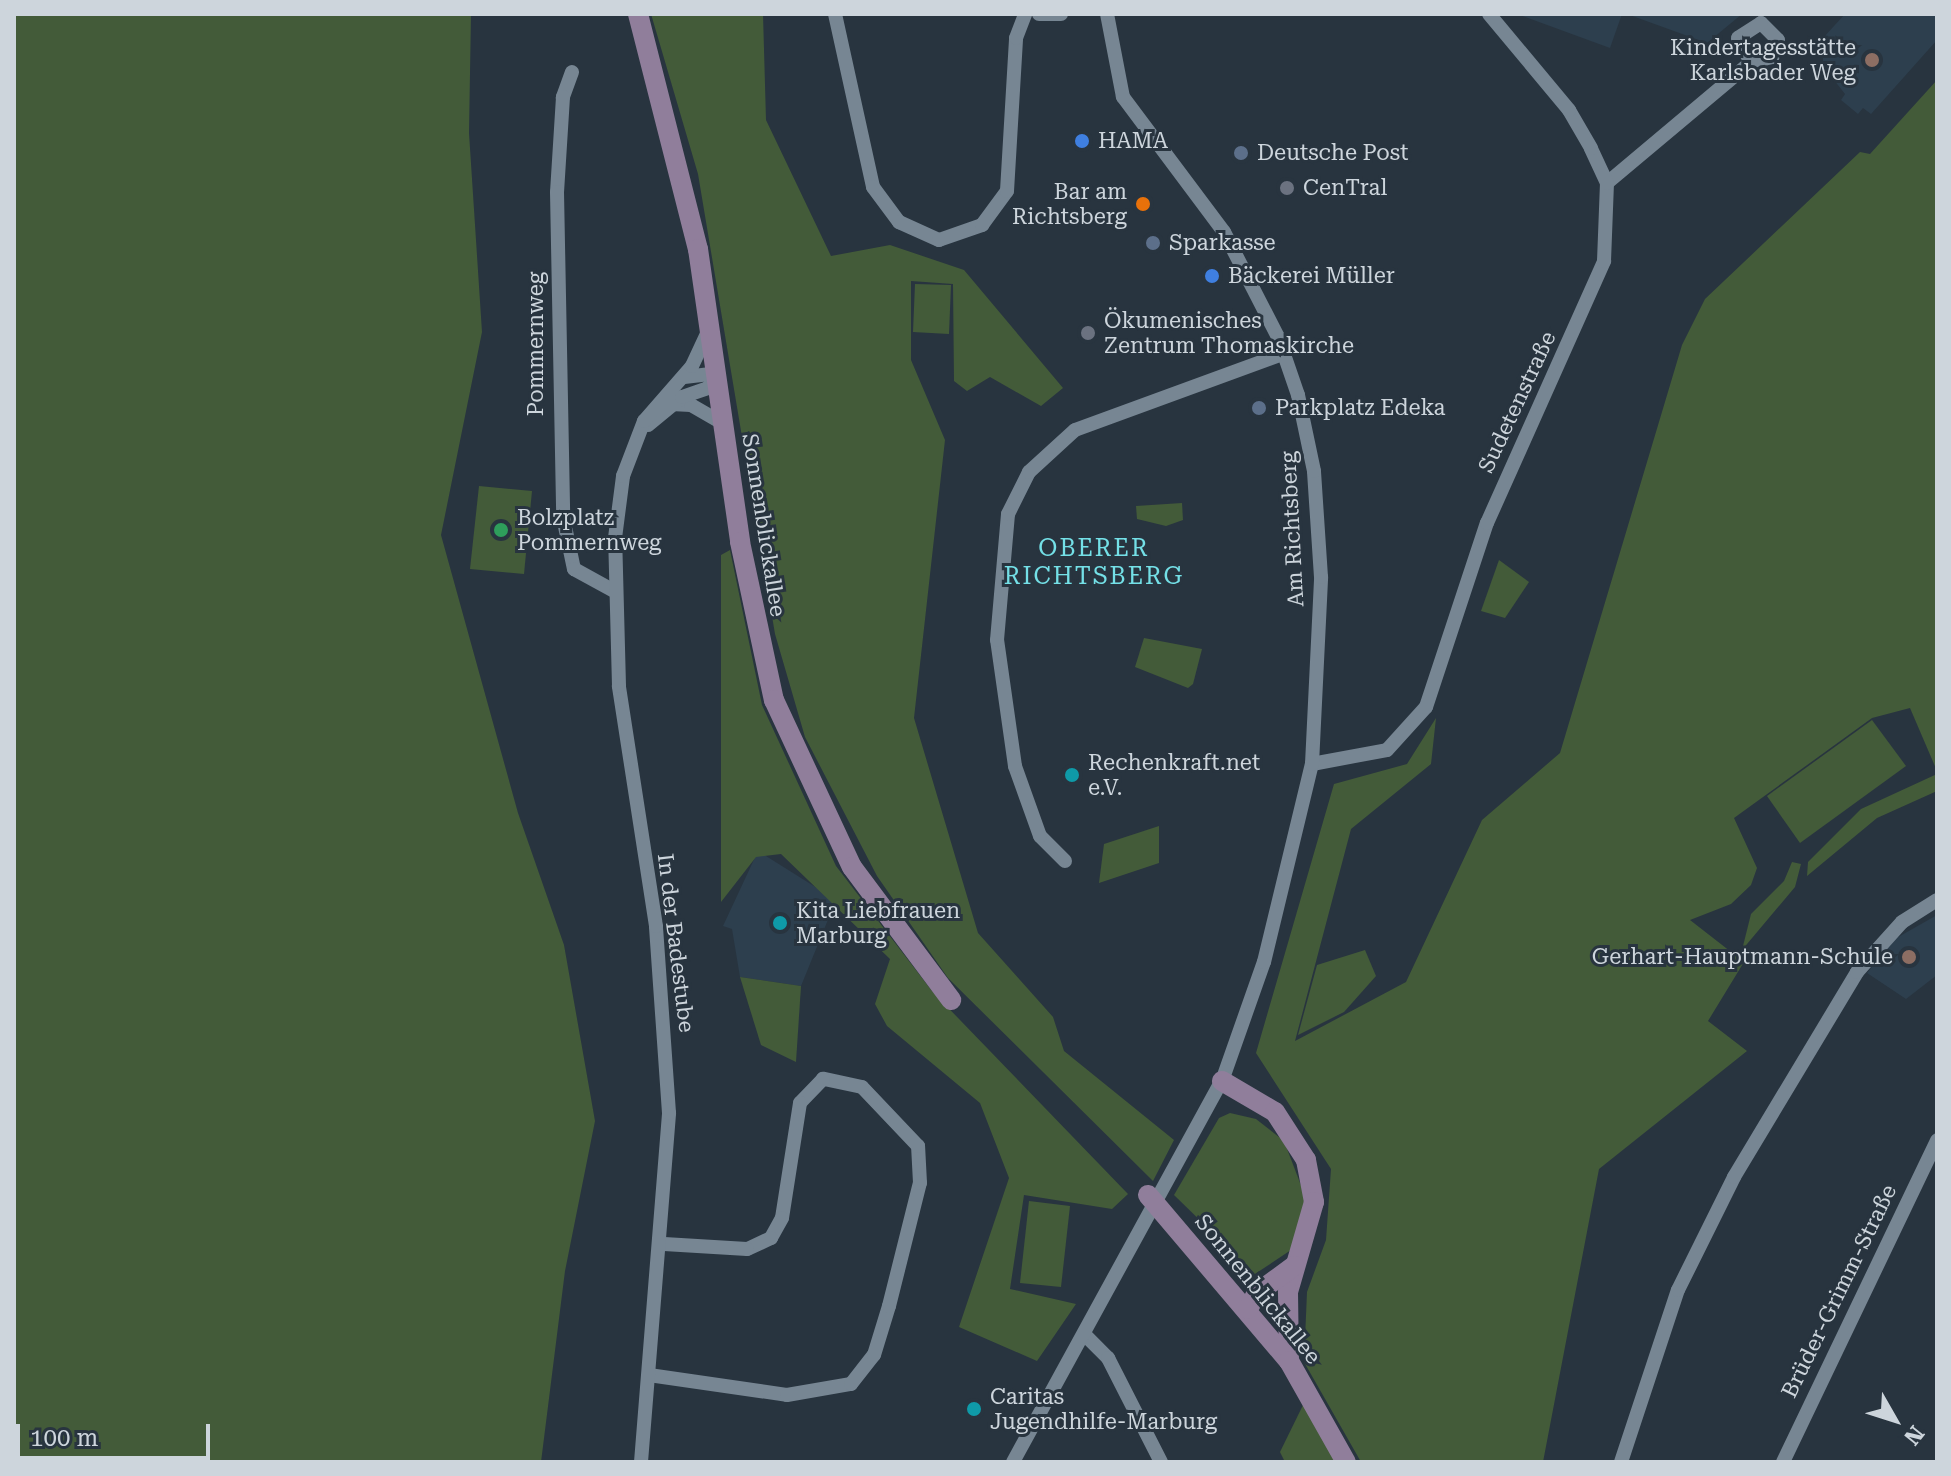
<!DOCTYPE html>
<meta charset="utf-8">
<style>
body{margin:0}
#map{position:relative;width:1951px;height:1476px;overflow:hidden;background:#28343f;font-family:"Roboto Serif",serif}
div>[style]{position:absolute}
.built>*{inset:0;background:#2d3f4e}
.green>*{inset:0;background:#435b39}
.minor>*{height:14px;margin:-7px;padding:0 7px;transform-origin:7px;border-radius:7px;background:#778693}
.secondary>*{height:20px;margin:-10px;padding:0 10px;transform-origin:10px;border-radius:10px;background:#907e9b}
.dots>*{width:22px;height:22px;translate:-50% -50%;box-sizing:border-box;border:4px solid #28343f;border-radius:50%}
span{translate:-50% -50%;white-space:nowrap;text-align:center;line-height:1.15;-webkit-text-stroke:6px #28343f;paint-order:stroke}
.poi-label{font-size:22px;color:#cdd5dc}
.right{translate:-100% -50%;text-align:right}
.left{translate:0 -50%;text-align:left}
.street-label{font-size:22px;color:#cdd5dc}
.neighbourhood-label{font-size:24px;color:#74e0e7;letter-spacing:2px}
.frame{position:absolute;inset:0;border:16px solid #cdd5dc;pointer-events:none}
.north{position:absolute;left:1855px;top:1380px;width:80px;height:80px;-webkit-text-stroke:6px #28343f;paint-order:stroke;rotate:129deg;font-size:22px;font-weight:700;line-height:32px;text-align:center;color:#cdd5dc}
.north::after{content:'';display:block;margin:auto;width:28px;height:36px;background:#cdd5dc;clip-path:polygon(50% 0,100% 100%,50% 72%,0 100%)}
.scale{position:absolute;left:16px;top:1424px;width:194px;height:36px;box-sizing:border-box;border:4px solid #cdd5dc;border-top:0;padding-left:10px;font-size:24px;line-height:28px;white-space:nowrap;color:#cdd5dc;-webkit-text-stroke:6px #28343f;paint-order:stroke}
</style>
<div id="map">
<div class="built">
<i style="clip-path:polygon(1517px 14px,1622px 14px,1610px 48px)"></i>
<i style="clip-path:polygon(1627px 14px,1742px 14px,1707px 43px)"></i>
<i style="clip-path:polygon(1845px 14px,1937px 14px,1937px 40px,1871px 114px,1863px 108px,1858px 114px,1841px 100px,1845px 94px,1823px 66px,1823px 38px)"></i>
<i style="clip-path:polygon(758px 851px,836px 900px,801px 986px,740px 977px,732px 929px,723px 926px)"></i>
<i style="clip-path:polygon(1937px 915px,1937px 975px,1906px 999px,1867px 973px,1893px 940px)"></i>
</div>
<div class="green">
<i style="clip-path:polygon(14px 14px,471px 14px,469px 133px,482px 332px,441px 535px,518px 813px,564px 945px,595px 1121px,565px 1271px,541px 1462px,14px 1462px)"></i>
<i style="clip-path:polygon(651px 14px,763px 14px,766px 120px,831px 256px,890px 245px,964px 270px,1063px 388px,1041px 406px,990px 377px,967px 391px,954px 381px,953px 284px,911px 281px,911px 360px,945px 440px,914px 718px,978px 933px,1053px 1017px,1064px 1051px,1174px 1140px,1153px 1181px,948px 978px,877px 876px,805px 737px,775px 634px,698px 174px)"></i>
<i style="clip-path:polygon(1937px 80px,1937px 771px,1910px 708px,1872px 718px,1734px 818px,1757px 868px,1751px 885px,1731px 904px,1690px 920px,1744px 962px,1708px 1021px,1747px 1051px,1599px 1169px,1543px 1462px,1361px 1462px,1304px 1362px,1307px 1292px,1326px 1240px,1331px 1169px,1256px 1053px,1334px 784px,1407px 764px,1436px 718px,1431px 764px,1351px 829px,1295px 1041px,1406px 982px,1482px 820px,1560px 753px,1682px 345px,1705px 299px,1860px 152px,1870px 154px)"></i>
<i style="clip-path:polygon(915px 284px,951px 285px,949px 334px,913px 332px)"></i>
<i style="clip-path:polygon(479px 486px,532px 491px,524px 574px,470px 569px)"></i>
<i style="clip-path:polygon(1182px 503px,1183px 520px,1166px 526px,1137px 519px,1136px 506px)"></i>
<i style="clip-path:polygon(730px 550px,762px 705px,836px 866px,932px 991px,1128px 1194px,1112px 1209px,1024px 1195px,1010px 1289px,1076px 1304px,1037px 1361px,959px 1327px,1009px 1178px,980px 1103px,887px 1026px,875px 1004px,890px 959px,781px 854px,756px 857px,721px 902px,721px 555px)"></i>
<i style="clip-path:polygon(1499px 560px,1529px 582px,1505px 618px,1481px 611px)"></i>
<i style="clip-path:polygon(1144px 638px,1202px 649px,1193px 684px,1188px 688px,1135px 667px)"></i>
<i style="clip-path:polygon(1872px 720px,1906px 766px,1800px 843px,1767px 796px)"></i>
<i style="clip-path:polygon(1937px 774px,1937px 791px,1877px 818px,1807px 876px,1808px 862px,1861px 809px)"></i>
<i style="clip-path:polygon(1159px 826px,1159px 863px,1099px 883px,1104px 844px)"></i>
<i style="clip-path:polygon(1792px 862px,1801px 864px,1795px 887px,1742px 950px,1751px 914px,1784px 881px)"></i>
<i style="clip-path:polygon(1365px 950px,1376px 976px,1344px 1012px,1298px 1035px,1317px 965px)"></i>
<i style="clip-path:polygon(740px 977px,801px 986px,796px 1062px,761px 1045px)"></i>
<i style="clip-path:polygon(1230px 1113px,1256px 1119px,1284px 1141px,1307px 1201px,1291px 1250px,1255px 1274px,1174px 1195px,1219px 1118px)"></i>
<i style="clip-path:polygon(1029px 1201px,1070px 1206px,1061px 1287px,1020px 1283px)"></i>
<i style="clip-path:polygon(1305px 1401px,1336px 1462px,1285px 1462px,1280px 1452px)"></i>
</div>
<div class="minor">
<i style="left:835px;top:14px;width:177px;rotate:77.6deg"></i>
<i style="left:873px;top:187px;width:44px;rotate:53.4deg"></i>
<i style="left:899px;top:222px;width:44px;rotate:24.2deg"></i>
<i style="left:939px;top:240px;width:46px;rotate:-19.2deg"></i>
<i style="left:982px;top:225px;width:42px;rotate:-53.7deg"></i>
<i style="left:1007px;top:191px;width:153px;rotate:-86.6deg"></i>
<i style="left:1016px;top:38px;width:26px;rotate:-69deg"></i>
<i style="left:1039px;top:14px;width:22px"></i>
<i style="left:572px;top:72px;width:27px;rotate:110deg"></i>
<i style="left:563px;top:97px;width:95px;rotate:93.6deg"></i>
<i style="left:557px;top:192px;width:325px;rotate:88.9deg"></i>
<i style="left:563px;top:517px;width:53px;rotate:78.1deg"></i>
<i style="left:574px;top:569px;width:46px;rotate:28.8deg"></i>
<i style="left:1607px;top:183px;width:188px;rotate:-40deg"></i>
<i style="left:1751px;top:62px;width:22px;rotate:-13deg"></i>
<i style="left:1772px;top:57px;width:18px;rotate:-71deg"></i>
<i style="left:1778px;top:40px;width:24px;rotate:-135deg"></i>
<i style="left:1761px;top:23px;width:27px;rotate:147deg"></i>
<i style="left:1738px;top:38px;width:27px;rotate:62deg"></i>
<i style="left:671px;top:404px;width:20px;rotate:3deg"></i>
<i style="left:691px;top:405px;width:38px;rotate:30deg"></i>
<i style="left:648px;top:425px;width:44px;rotate:-39.5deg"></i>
<i style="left:682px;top:397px;width:28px;rotate:-19deg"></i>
<i style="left:708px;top:388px;width:18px;rotate:-56deg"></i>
<i style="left:718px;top:373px;width:34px;rotate:173deg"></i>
<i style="left:1312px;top:764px;width:76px;rotate:-10.6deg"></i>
<i style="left:1387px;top:750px;width:58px;rotate:-47.8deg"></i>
<i style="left:1426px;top:707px;width:194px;rotate:-71.7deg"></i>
<i style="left:1487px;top:523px;width:287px;rotate:-65.9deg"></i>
<i style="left:1604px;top:261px;width:78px;rotate:-87.8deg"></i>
<i style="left:1607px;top:183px;width:38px;rotate:-115deg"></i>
<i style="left:1591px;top:148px;width:44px;rotate:-120.1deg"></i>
<i style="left:1569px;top:110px;width:125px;rotate:-129.8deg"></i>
<i style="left:1065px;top:861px;width:35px;rotate:-135deg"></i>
<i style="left:1040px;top:836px;width:74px;rotate:-109.7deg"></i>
<i style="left:1015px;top:766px;width:127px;rotate:-98.1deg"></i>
<i style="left:997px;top:640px;width:126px;rotate:-85deg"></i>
<i style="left:1008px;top:514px;width:47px;rotate:-63.4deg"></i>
<i style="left:1029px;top:472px;width:62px;rotate:-42.4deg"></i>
<i style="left:1075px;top:430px;width:224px;rotate:-20.1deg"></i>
<i style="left:1085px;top:1335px;width:33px;rotate:45deg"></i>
<i style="left:1108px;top:1358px;width:117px;rotate:63deg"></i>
<i style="left:649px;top:1375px;width:139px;rotate:8.2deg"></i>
<i style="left:787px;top:1395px;width:65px;rotate:-9.8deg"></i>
<i style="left:851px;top:1384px;width:37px;rotate:-52deg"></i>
<i style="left:874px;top:1355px;width:51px;rotate:-73deg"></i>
<i style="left:889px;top:1306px;width:127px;rotate:-75.9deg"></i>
<i style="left:920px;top:1183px;width:37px;rotate:-93deg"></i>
<i style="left:918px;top:1146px;width:81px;rotate:-133.5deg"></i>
<i style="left:862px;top:1087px;width:40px;rotate:-168deg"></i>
<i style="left:823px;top:1079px;width:33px;rotate:134deg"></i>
<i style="left:800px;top:1103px;width:116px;rotate:98.9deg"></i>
<i style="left:782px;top:1218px;width:23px;rotate:119deg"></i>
<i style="left:771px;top:1238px;width:26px;rotate:155deg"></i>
<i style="left:747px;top:1249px;width:83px;rotate:-176.6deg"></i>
<i style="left:641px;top:1462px;width:350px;rotate:-85.4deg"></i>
<i style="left:669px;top:1113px;width:187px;rotate:-94deg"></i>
<i style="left:656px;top:926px;width:243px;rotate:-98.8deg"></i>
<i style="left:619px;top:686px;width:148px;rotate:-91.5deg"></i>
<i style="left:615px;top:538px;width:63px;rotate:-82.6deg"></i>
<i style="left:623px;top:476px;width:59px;rotate:-69.1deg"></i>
<i style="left:644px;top:421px;width:73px;rotate:-48.9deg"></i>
<i style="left:692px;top:366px;width:38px;rotate:-65deg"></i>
<i style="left:1013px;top:1462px;width:435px;rotate:-61.3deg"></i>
<i style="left:1222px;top:1081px;width:126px;rotate:-70.6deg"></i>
<i style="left:1264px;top:962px;width:204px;rotate:-76.4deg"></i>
<i style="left:1312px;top:764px;width:187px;rotate:-87.2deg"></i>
<i style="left:1321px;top:577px;width:106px;rotate:-93.8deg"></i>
<i style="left:1314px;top:471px;width:78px;rotate:-101.9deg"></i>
<i style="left:1298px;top:395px;width:61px;rotate:-109deg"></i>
<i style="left:1278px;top:337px;width:118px;rotate:-117.2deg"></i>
<i style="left:1224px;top:232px;width:169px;rotate:-126.8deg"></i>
<i style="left:1123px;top:97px;width:85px;rotate:-100.9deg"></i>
<i style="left:1621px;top:1462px;width:181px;rotate:-71.7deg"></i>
<i style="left:1678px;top:1290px;width:126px;rotate:-63.6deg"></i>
<i style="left:1734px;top:1177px;width:239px;rotate:-59deg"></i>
<i style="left:1857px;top:972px;width:67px;rotate:-48deg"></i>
<i style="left:1902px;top:922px;width:41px;rotate:-32.2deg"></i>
<i style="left:1783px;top:1462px;width:357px;rotate:-64.4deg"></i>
</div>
<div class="secondary">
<i style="left:638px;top:14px;width:243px;rotate:75.7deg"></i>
<i style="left:698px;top:249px;width:296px;rotate:81.8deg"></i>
<i style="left:740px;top:542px;width:162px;rotate:77.9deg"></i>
<i style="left:774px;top:700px;width:184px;rotate:65deg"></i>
<i style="left:852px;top:867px;width:166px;rotate:53.3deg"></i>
<i style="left:1222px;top:1081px;width:61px;rotate:30.3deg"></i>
<i style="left:1275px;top:1112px;width:57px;rotate:57.1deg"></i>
<i style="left:1306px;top:1160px;width:43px;rotate:79.2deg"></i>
<i style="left:1314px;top:1202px;width:94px;rotate:106.1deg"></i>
<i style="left:1288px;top:1292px;width:69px;rotate:89.2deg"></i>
<i style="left:1148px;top:1195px;width:218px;rotate:49.7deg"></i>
<i style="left:1289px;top:1361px;width:116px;rotate:60.6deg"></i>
<i style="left:1248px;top:1309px;width:18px;rotate:-61deg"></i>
<i style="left:1257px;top:1293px;width:46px;rotate:-36.1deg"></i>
</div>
<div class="dots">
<i style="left:1872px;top:60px;background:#8d6e63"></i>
<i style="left:1082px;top:141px;background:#3f7fe0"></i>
<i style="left:1241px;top:153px;background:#5c6f8a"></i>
<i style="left:1287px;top:188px;background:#6b7280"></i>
<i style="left:1143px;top:204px;background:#e8710a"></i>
<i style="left:1153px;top:243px;background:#5c6f8a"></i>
<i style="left:1212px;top:276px;background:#3f7fe0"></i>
<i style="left:1088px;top:333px;background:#6b7280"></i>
<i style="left:1259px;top:408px;background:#5c6f8a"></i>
<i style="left:501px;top:530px;background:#2e9e5b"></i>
<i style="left:1072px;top:775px;background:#0f9aa8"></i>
<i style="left:780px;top:923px;background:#0f9aa8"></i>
<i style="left:1909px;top:957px;background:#8d6e63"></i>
<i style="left:974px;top:1409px;background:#0f9aa8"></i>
</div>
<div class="poi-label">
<span class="right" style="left:1856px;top:60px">Kindertagesstätte<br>Karlsbader Weg</span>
<span class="left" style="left:1098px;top:141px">HAMA</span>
<span class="left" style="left:1257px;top:153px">Deutsche Post</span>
<span class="left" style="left:1303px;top:188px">CenTral</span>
<span class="right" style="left:1127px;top:204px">Bar am<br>Richtsberg</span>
<span class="left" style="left:1169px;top:243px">Sparkasse</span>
<span class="left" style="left:1228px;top:276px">Bäckerei Müller</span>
<span class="left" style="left:1104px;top:333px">Ökumenisches<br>Zentrum Thomaskirche</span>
<span class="left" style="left:1275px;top:408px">Parkplatz Edeka</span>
<span class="left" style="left:517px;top:530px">Bolzplatz<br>Pommernweg</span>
<span class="left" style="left:1088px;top:775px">Rechenkraft.net<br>e.V.</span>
<span class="left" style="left:796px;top:923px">Kita Liebfrauen<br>Marburg</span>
<span class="right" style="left:1893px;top:957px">Gerhart-Hauptmann-Schule</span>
<span class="left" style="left:990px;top:1409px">Caritas<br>Jugendhilfe-Marburg</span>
</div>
<div class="street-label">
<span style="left:536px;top:344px;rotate:-90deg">Pommernweg</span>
<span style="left:1517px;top:402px;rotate:-65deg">Sudetenstraße</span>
<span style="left:764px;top:525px;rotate:81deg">Sonnenblickallee</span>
<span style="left:1292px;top:529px;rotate:-93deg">Am Richtsberg</span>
<span style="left:676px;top:943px;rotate:83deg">In der Badestube</span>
<span style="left:1258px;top:1289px;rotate:51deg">Sonnenblickallee</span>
<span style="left:1839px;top:1291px;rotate:-64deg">Brüder-Grimm-Straße</span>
</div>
<div class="neighbourhood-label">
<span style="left:1094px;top:563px">OBERER<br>RICHTSBERG</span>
</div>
<div class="frame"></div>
<div class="north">N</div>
<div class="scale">100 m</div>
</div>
